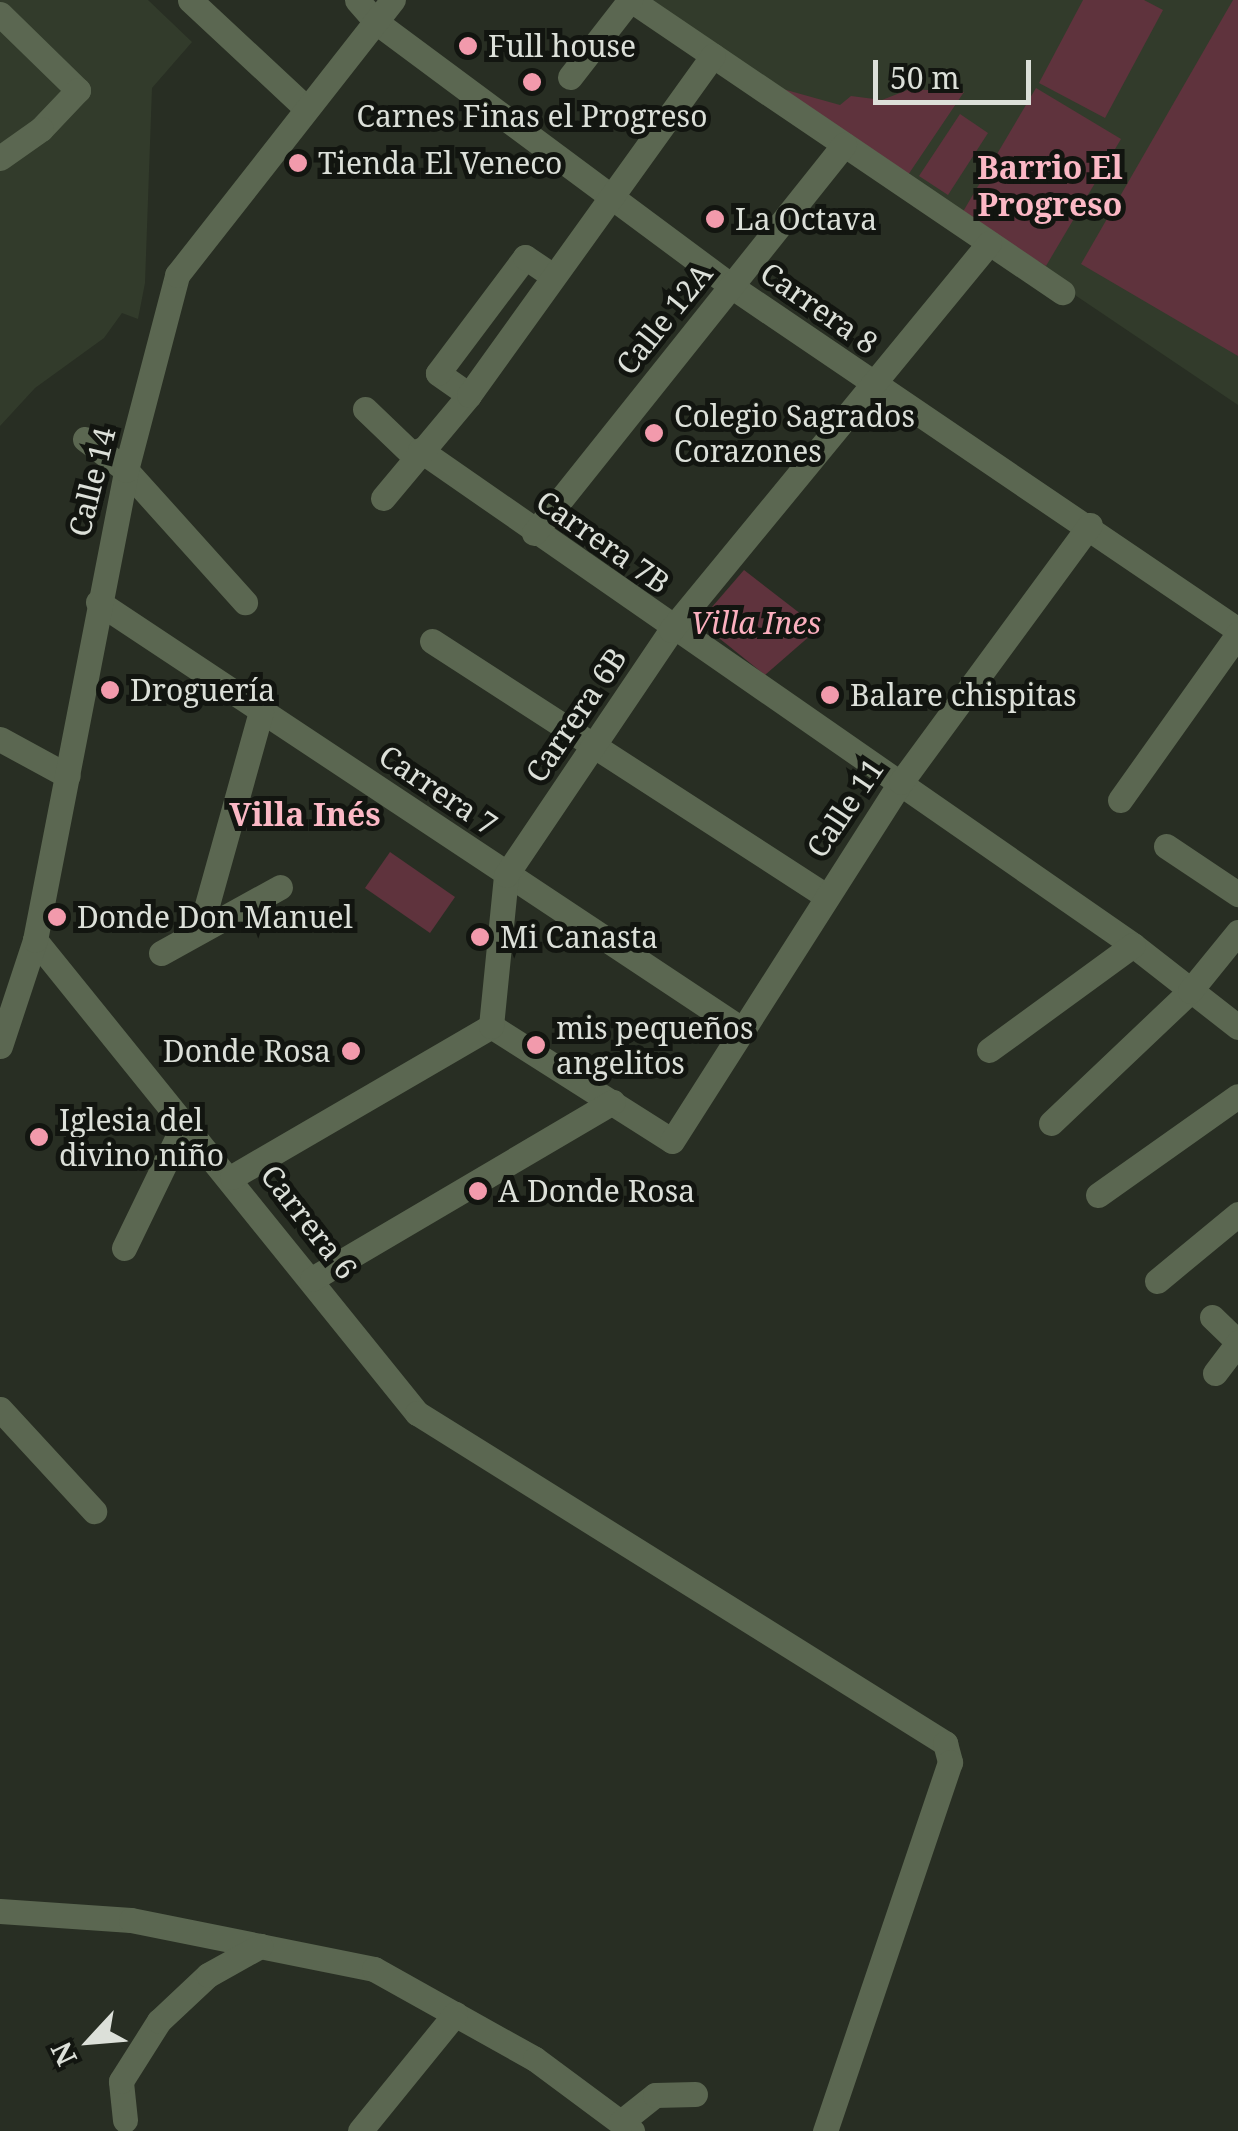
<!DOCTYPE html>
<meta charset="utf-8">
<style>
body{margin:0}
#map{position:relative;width:1238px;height:2131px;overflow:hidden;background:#282e23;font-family:"Noto Serif",serif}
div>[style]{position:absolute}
.built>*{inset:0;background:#323b2b}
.green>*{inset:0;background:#5f333d}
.minor>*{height:25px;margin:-12.5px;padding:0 12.5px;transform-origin:12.5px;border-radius:12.5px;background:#5b6751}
.dots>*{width:28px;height:28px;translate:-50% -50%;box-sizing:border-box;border:5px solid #121510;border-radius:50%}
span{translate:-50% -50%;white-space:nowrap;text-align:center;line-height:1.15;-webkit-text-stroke:10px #121510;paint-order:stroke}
.poi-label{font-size:30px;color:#dce0d9}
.left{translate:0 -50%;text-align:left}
.right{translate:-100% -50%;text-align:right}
.street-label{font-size:30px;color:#dce0d9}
.park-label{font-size:30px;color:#fbafbe;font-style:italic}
.neighbourhood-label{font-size:32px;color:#fbb8c5;font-weight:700}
.north{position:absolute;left:40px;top:1991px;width:100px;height:100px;-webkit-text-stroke:8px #121510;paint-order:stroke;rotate:244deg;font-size:28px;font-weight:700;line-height:40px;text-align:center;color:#dce0d9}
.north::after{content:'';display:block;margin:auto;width:35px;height:45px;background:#dce0d9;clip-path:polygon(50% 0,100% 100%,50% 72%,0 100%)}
.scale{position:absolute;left:873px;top:60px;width:158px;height:45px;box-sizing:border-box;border:5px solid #dce0d9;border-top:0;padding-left:12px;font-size:30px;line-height:35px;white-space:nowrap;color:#dce0d9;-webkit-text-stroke:8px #121510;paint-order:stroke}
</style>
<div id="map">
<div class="built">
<i style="clip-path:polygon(0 0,148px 0,192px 42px,152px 88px,145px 283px,138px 319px,122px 313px,104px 338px,35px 388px,0 426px)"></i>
<i style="clip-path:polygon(638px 0,1238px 0,1238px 405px,983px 233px)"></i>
</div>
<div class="green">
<i style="clip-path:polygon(1083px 0,1144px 0,1163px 10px,1105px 118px,1039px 83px)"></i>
<i style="clip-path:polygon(1233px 0,1238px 0,1238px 356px,1081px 264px)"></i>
<i style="clip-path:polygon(772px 86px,840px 105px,851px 96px,882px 100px,910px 89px,964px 92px,908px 175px)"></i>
<i style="clip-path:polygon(1036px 88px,1121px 139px,1046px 266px,961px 215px)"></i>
<i style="clip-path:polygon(960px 114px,988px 133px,948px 195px,919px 176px)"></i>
<i style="clip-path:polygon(744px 570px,819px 628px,765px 675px,699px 622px)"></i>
<i style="clip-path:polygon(390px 852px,455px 897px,430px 933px,365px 888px)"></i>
</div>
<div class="minor">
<i style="left:190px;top:0;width:158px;rotate:43deg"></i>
<i style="left:357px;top:0;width:29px;rotate:49deg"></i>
<i style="left:376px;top:22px;width:442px;rotate:36.6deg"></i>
<i style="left:731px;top:286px;width:613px;rotate:34.16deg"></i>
<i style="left:631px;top:0;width:521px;rotate:34.12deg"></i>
<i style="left:0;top:14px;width:109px;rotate:44.3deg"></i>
<i style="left:78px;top:90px;width:54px;rotate:133.5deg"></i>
<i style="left:41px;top:129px;width:50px;rotate:144.7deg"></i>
<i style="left:570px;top:77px;width:98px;rotate:-52.1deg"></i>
<i style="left:469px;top:395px;width:38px;rotate:-145deg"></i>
<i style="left:438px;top:373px;width:145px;rotate:-53.1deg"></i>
<i style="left:525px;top:257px;width:34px;rotate:34deg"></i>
<i style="left:365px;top:409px;width:69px;rotate:43.8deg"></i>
<i style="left:85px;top:439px;width:51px;rotate:37.1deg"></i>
<i style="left:126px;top:470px;width:178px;rotate:48deg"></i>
<i style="left:420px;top:450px;width:868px;rotate:34.77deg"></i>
<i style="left:1133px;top:945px;width:133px;rotate:38deg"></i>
<i style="left:383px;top:498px;width:134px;rotate:-50.1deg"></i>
<i style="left:469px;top:395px;width:418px;rotate:-54.3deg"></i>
<i style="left:534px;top:533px;width:497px;rotate:-51.4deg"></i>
<i style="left:98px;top:602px;width:774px;rotate:33.57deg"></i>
<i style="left:432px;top:641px;width:468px;rotate:32.9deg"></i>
<i style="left:0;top:739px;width:77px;rotate:28.6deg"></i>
<i style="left:1120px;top:800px;width:204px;rotate:-54.6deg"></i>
<i style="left:1166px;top:846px;width:87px;rotate:33.7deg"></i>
<i style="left:200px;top:930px;width:227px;rotate:-74.4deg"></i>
<i style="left:35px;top:940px;width:608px;rotate:51.08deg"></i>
<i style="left:417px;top:1413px;width:623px;rotate:32.01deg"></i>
<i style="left:945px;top:1743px;width:20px;rotate:75deg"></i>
<i style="left:950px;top:1762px;width:390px;rotate:108.7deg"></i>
<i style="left:161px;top:953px;width:136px;rotate:-29deg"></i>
<i style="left:491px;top:1026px;width:214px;rotate:32.4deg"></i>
<i style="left:672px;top:1141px;width:426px;rotate:-57.5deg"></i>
<i style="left:901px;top:782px;width:319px;rotate:-53.7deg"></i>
<i style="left:0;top:1046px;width:112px;rotate:-71.7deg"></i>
<i style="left:35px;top:940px;width:479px;rotate:-79deg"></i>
<i style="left:126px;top:470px;width:202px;rotate:-75.3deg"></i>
<i style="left:177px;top:275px;width:350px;rotate:-51.9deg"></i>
<i style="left:989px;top:1050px;width:178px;rotate:-36.1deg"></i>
<i style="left:1051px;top:1123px;width:192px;rotate:-43.5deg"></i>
<i style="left:1190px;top:991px;width:76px;rotate:-50.9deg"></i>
<i style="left:232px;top:1177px;width:300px;rotate:-30.2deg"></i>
<i style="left:491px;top:1026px;width:152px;rotate:-84.3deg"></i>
<i style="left:506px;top:875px;width:295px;rotate:-56deg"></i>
<i style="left:671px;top:630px;width:501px;rotate:-50.59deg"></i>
<i style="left:1098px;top:1195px;width:171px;rotate:-35.3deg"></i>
<i style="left:124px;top:1248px;width:140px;rotate:-64.2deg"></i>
<i style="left:312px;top:1279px;width:349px;rotate:-30.5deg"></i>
<i style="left:1157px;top:1281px;width:105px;rotate:-39.6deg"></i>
<i style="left:1212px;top:1317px;width:36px;rotate:44deg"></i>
<i style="left:1215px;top:1373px;width:38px;rotate:-53deg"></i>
<i style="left:0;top:1409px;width:139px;rotate:47.3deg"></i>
<i style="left:0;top:1911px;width:131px;rotate:3.9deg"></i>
<i style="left:131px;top:1920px;width:248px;rotate:11.4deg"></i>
<i style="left:374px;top:1969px;width:184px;rotate:29.2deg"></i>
<i style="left:535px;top:2059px;width:121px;rotate:36.6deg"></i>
<i style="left:125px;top:2120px;width:39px;rotate:-96deg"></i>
<i style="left:121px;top:2081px;width:71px;rotate:-57.7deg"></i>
<i style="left:159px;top:2021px;width:67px;rotate:-43.2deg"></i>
<i style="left:208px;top:1975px;width:60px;rotate:-29.1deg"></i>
<i style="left:621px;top:2122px;width:43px;rotate:-38.5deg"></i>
<i style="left:655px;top:2095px;width:40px;rotate:-1.4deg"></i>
<i style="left:360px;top:2131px;width:151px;rotate:-50.9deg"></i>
</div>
<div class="dots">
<i style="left:468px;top:46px;background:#f29aac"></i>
<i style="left:532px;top:82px;background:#f29aac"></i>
<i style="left:298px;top:163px;background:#f29aac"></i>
<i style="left:715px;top:219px;background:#f29aac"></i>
<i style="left:654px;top:433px;background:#f29aac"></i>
<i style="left:110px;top:690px;background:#f29aac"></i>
<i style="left:830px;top:695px;background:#f29aac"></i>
<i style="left:57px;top:917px;background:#f29aac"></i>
<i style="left:480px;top:937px;background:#f29aac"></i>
<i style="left:536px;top:1045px;background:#f29aac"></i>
<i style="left:351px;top:1051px;background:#f29aac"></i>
<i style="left:39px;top:1137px;background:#f29aac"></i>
<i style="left:478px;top:1191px;background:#f29aac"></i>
</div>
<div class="poi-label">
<span class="left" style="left:488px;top:46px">Full house</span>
<span style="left:532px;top:116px">Carnes Finas el Progreso</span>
<span class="left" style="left:318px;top:163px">Tienda El Veneco</span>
<span class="left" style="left:735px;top:219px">La Octava</span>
<span class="left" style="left:674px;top:433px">Colegio Sagrados<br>Corazones</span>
<span class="left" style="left:130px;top:690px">Droguería</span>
<span class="left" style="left:850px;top:695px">Balare chispitas</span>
<span class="left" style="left:77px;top:917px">Donde Don Manuel</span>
<span class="left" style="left:500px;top:937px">Mi Canasta</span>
<span class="left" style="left:556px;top:1045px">mis pequeños<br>angelitos</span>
<span class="right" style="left:331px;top:1051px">Donde Rosa</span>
<span class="left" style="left:59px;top:1137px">Iglesia del<br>divino niño</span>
<span class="left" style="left:498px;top:1191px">A Donde Rosa</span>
</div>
<div class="street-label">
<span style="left:819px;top:308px;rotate:35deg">Carrera 8</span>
<span style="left:664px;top:319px;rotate:-51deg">Calle 12A</span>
<span style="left:92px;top:482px;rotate:-76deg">Calle 14</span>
<span style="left:603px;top:542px;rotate:35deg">Carrera 7B</span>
<span style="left:576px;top:715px;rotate:-56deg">Carrera 6B</span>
<span style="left:438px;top:790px;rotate:34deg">Carrera 7</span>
<span style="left:845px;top:808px;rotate:-56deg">Calle 11</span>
<span style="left:309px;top:1222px;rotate:52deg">Carrera 6</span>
</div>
<div class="park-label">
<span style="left:756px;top:623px">Villa Ines</span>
</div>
<div class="neighbourhood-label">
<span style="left:1050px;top:186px">Barrio El<br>Progreso</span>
<span style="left:305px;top:814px">Villa Inés</span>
</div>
<div class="north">N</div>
<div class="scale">50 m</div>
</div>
